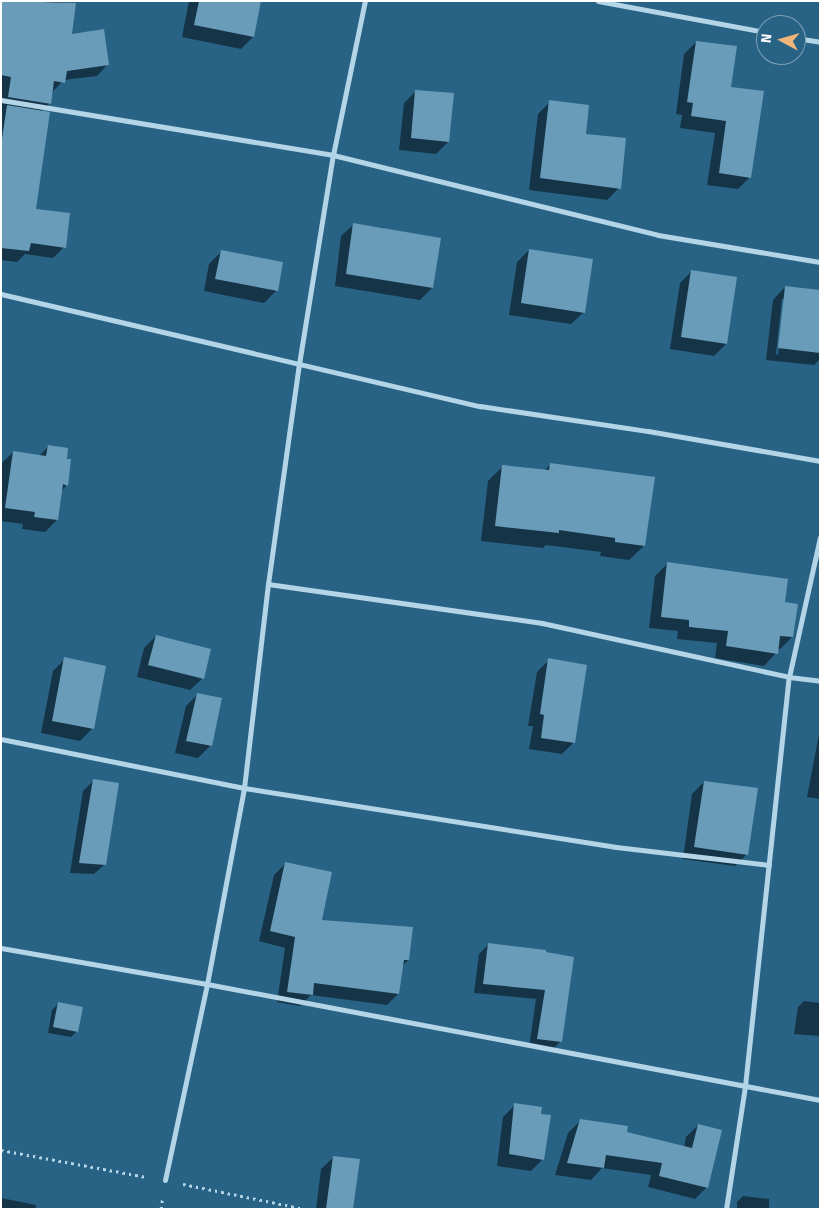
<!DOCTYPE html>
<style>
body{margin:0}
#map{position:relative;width:821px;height:1210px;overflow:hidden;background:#286385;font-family:"Fira Sans",sans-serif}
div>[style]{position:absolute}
.shadow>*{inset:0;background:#0007}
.building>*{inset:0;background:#699cb8}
.path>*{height:3px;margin-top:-1.5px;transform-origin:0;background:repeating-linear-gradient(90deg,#b3d5e7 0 2.5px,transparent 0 6.5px)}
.minor>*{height:5px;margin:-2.5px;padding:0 2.5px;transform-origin:2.5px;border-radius:2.5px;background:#b3d5e7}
span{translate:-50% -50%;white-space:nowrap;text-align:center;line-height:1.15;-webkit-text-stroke:5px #286385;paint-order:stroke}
.frame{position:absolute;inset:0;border:2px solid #fff;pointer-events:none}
.north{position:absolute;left:756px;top:15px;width:50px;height:50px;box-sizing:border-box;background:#286385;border:1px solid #7ea1b6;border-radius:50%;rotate:276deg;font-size:14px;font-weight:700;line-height:20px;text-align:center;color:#fff}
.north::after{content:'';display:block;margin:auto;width:18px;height:22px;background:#efb579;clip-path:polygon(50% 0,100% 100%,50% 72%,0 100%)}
</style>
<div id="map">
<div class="shadow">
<i style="clip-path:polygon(1px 1px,40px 3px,51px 1px,74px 4px,70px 35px,108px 64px,97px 76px,64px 80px,51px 93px,50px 103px,41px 112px,35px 210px,64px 247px,53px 258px,25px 254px,17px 262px,1px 260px)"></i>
<i style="clip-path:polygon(189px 1px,260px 1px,253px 37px,241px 49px,182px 37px)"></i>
<i style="clip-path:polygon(696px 42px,730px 88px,750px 177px,738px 189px,707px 185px,715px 133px,680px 128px,682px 115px,676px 114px,684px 54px)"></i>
<i style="clip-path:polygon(416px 91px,453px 94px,448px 142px,436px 154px,399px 150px,404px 103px)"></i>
<i style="clip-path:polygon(550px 102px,584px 135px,619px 188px,607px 200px,529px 190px,538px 114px)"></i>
<i style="clip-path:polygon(354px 224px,384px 228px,384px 231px,432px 288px,420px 300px,335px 286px,341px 236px)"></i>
<i style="clip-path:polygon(529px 250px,584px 312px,571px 324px,509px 315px,517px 262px)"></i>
<i style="clip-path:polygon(221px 252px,276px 291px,264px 303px,204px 291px,209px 264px)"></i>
<i style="clip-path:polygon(692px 271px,736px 278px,726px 344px,714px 356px,670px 349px,680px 283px)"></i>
<i style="clip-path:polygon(evenodd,785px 287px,820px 291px,820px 359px,814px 365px,766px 360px,773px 300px,785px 287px,782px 299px,785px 299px,778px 355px,776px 354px,782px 299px)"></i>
<i style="clip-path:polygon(49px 446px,67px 485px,61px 491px,57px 520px,45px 532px,22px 529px,23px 524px,1px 521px,1px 464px,13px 452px,39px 456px)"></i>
<i style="clip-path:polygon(551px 464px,644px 546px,629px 560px,600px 556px,601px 552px,546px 545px,543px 548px,481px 541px,488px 481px,503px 466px,544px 471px)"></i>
<i style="clip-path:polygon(667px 564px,783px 603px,792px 637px,780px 649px,777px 649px,776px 653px,764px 666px,715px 658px,717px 643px,677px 639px,678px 631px,649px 628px,655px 576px)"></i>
<i style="clip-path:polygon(156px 636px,203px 678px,190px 690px,137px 677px,144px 648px)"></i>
<i style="clip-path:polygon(65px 659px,92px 729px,80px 741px,41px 733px,53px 671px)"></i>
<i style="clip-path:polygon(549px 660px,574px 742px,562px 754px,529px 749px,533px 726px,528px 726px,537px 672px)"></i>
<i style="clip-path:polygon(198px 694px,220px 699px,210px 746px,198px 758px,175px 753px,186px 706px)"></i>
<i style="clip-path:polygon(820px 729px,820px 799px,807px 797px)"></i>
<i style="clip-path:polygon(94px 780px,105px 864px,94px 874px,70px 873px,83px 791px)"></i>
<i style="clip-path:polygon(704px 782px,747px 854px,735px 866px,683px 859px,692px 794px)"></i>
<i style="clip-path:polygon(285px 864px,321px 921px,408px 960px,402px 966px,398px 994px,387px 1005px,311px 995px,300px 1006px,277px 1002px,285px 948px,259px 941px,274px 875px)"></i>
<i style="clip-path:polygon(488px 945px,545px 951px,560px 1042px,551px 1051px,529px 1048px,536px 999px,474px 993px,479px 954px)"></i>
<i style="clip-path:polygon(804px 1001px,820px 1003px,820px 1036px,794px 1034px,798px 1007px)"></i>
<i style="clip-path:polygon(58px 1004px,77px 1031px,71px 1037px,48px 1033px,52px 1010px)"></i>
<i style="clip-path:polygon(515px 1105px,540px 1115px,543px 1159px,531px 1171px,497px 1166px,503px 1117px)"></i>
<i style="clip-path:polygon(580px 1121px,684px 1148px,686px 1137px,698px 1125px,707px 1187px,695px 1199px,648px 1187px,651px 1175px,602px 1168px,591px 1180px,555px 1175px,568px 1133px)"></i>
<i style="clip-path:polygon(334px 1157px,352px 1209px,316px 1209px,321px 1169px)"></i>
<i style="clip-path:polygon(743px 1196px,769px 1199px,769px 1209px,737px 1209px,737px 1202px)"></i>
<i style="clip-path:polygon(1px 1198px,36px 1205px,36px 1209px,1px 1209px)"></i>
</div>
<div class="building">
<i style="clip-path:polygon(1px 1px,76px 3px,72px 34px,104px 29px,109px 65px,67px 71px,65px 83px,54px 81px,51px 104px,8px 97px,11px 77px,1px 75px)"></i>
<i style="clip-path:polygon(199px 1px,261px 1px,254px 37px,194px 25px)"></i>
<i style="clip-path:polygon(696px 41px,737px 46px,731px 87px,764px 91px,751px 178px,719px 173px,726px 121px,691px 116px,693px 103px,687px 102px)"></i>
<i style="clip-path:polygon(415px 90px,454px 93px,449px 142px,411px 138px)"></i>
<i style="clip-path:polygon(549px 100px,589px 105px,586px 134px,626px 138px,621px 189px,540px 178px)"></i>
<i style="clip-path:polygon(7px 105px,50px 112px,36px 209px,70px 213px,66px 248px,31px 243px,29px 251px,1px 248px,1px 145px)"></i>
<i style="clip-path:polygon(353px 223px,441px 238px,433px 288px,346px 274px)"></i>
<i style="clip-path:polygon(529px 249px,593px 259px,585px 313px,521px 303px)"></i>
<i style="clip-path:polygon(221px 250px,283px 262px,278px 291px,215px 279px)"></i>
<i style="clip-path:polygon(691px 270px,737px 277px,727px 344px,681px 337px)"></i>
<i style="clip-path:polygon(785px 286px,820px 290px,820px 353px,778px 348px)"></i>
<i style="clip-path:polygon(48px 445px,68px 448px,67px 459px,71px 459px,68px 486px,63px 484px,58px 520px,34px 517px,35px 512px,5px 508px,13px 451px,46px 456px)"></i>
<i style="clip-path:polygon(550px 463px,655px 477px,645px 546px,615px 542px,615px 538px,559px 530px,559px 533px,495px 526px,502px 465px,549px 470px)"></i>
<i style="clip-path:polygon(667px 562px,788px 579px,785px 602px,798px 604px,793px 637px,780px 636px,778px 654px,726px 646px,728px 631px,689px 627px,689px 620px,661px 617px)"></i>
<i style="clip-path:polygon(156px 635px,211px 649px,204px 679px,148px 665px)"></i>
<i style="clip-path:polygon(64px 657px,106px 666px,94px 729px,52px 721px)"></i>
<i style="clip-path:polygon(548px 658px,587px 665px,575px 743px,541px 738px,544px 715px,540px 714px)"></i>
<i style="clip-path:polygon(197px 693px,222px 698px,212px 746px,186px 741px)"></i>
<i style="clip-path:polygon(93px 779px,119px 783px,106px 865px,79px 863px)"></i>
<i style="clip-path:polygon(704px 781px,758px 788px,748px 855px,694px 847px)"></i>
<i style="clip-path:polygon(285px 862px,332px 872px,322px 920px,413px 927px,409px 960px,404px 960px,399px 994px,314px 983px,313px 995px,287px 992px,295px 937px,270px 931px)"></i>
<i style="clip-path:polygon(488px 943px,546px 950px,546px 952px,574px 957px,562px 1042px,537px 1039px,545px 990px,483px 984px)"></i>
<i style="clip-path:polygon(58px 1002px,83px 1007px,78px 1032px,53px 1027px)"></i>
<i style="clip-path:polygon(514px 1103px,542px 1107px,541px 1114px,551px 1115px,544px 1160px,509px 1154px)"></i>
<i style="clip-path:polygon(580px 1119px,628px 1126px,627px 1132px,692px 1148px,698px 1124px,722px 1130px,708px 1188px,659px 1176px,662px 1163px,606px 1155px,604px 1168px,567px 1163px)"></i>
<i style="clip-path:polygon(333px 1156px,360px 1159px,353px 1209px,326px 1209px)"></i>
</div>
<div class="path">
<i style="left:1px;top:1150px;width:148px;rotate:10.5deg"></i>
<i style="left:183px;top:1184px;width:125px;rotate:11.6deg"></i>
<i style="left:161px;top:1209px;width:12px;rotate:-81deg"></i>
</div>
<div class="minor">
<i style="left:598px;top:1px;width:171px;rotate:10.5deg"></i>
<i style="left:796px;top:38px;width:24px;rotate:9deg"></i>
<i style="left:1px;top:100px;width:337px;rotate:9.4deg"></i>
<i style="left:333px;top:155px;width:335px;rotate:13.8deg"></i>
<i style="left:658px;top:235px;width:164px;rotate:9.5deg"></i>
<i style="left:1px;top:294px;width:492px;rotate:13.2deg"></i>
<i style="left:480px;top:406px;width:170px;rotate:8.5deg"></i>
<i style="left:648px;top:431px;width:175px;rotate:9.9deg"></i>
<i style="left:268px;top:584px;width:277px;rotate:8.1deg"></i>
<i style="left:542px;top:623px;width:253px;rotate:12.3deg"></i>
<i style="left:789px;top:677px;width:31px;rotate:7deg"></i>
<i style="left:1px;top:739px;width:248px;rotate:11.4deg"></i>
<i style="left:244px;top:788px;width:377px;rotate:9deg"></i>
<i style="left:616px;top:847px;width:154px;rotate:6.7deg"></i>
<i style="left:1px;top:948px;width:209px;rotate:9.9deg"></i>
<i style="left:207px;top:984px;width:624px;rotate:10.72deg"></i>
<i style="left:165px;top:1180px;width:200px;rotate:-77.9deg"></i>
<i style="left:207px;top:984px;width:199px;rotate:-79.3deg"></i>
<i style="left:244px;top:788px;width:205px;rotate:-83.3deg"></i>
<i style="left:268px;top:584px;width:222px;rotate:-82deg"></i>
<i style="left:299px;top:364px;width:212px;rotate:-80.8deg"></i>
<i style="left:333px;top:155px;width:157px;rotate:-78.3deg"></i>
<i style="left:726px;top:1209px;width:124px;rotate:-81.2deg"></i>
<i style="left:745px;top:1086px;width:411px;rotate:-83.9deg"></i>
<i style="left:789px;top:677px;width:143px;rotate:-77.5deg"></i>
</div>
<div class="frame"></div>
<div class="north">N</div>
</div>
